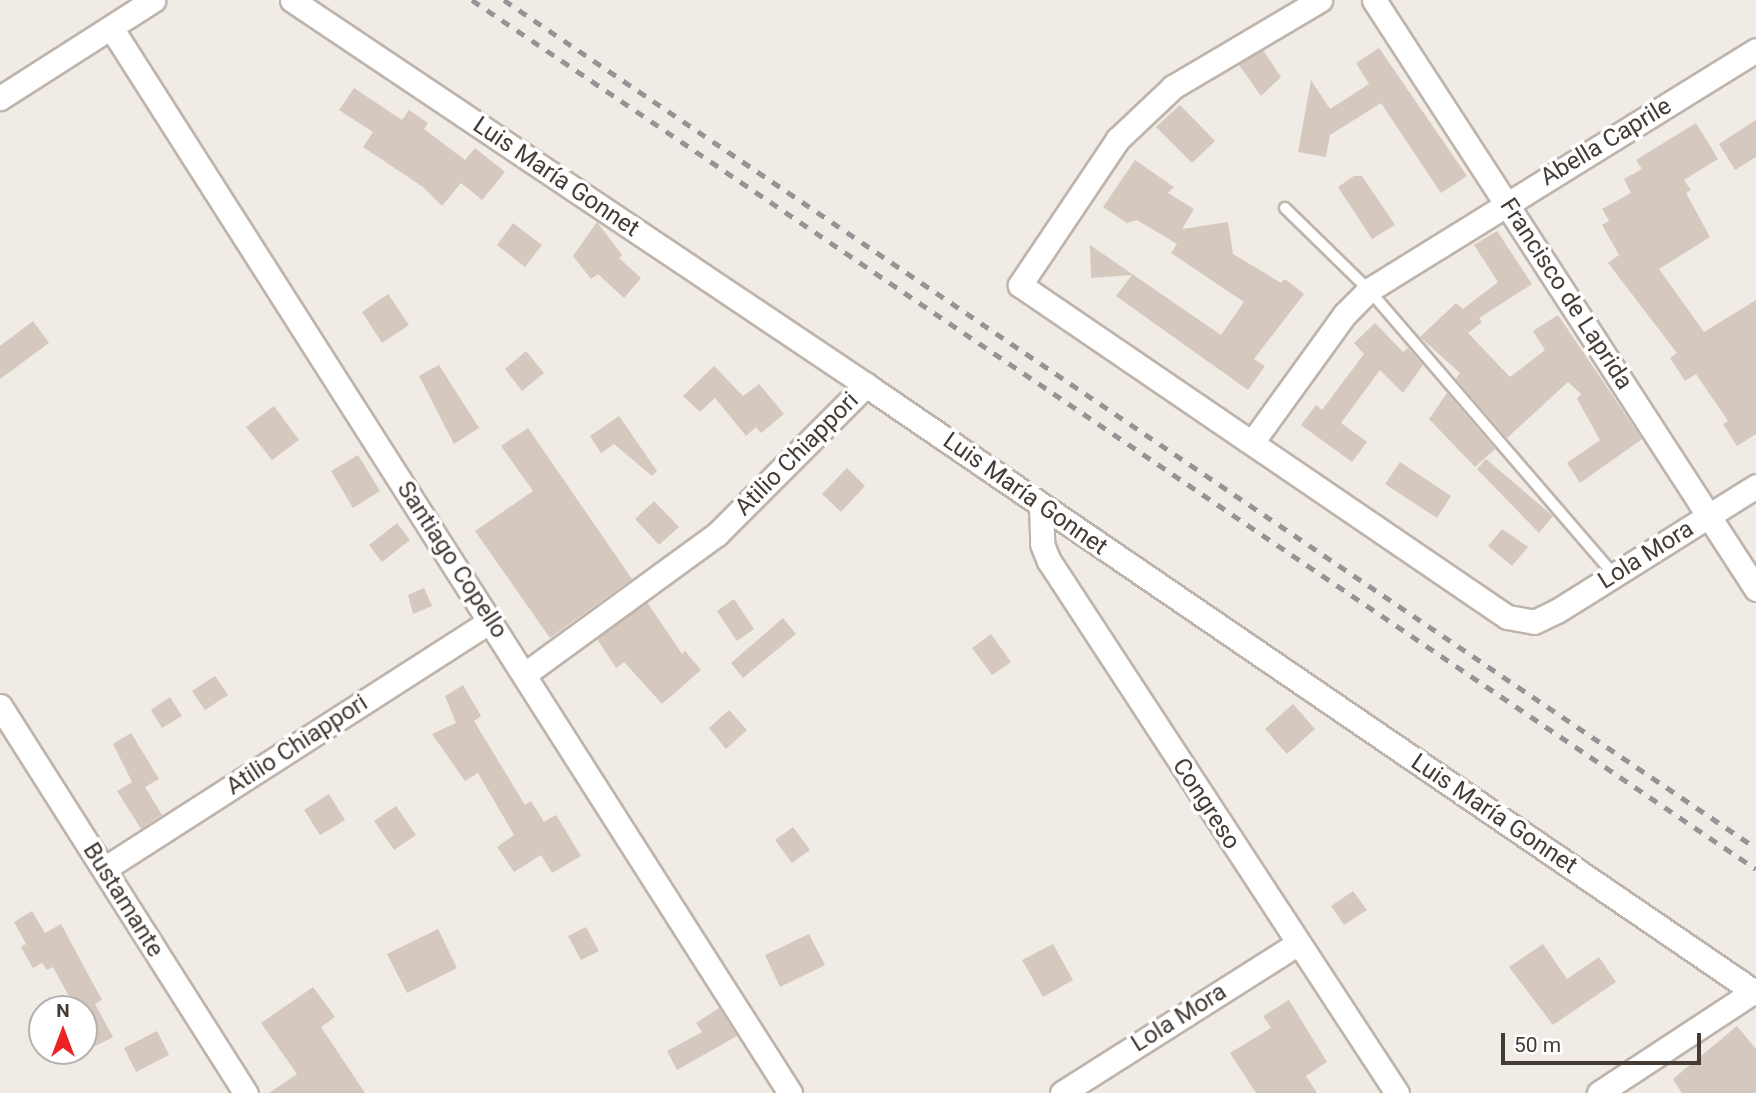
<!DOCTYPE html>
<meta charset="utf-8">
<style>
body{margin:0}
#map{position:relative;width:1756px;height:1093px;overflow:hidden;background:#f1ebe5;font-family:Roboto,sans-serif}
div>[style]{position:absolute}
.building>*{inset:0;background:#d5c8be}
.roads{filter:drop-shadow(2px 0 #bfb4ab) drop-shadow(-2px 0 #bfb4ab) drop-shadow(0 2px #bfb4ab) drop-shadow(0 -2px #bfb4ab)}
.lane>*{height:10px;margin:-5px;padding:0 5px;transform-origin:5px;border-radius:5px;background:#fff}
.street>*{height:23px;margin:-11.5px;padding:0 11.5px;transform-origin:11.5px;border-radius:11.5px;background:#fff}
.rail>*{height:5px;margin-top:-2.5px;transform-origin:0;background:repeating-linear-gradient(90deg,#949494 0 9px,transparent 0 18px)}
span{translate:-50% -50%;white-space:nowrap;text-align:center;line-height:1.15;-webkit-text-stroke:7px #fff;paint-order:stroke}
.street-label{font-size:24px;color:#443b35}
.north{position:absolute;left:28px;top:995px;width:70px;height:70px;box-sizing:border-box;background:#fff;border:2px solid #b4b1ae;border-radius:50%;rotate:0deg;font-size:19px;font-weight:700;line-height:28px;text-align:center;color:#443b35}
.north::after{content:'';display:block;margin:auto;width:24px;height:32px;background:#ed2128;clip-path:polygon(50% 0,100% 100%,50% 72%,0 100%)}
.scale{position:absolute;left:1501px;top:1033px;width:200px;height:32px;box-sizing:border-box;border:4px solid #443b35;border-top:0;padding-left:9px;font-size:21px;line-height:24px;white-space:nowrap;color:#443b35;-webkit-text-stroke:5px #fff;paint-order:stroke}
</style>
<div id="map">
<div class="building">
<i style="clip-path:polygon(1379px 48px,1467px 176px,1441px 193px,1381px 103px,1330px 135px,1326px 157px,1298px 152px,1311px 80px,1330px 109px,1369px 84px,1356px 63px)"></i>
<i style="clip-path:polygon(1263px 50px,1281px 77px,1261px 96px,1239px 65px)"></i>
<i style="clip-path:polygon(354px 88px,402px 120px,409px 110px,428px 123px,424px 129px,465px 160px,475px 148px,505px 172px,482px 200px,461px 183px,442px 206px,423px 187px,363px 147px,373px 132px,339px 110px)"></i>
<i style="clip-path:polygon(1180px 105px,1215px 141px,1192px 163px,1156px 127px)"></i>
<i style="clip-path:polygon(1756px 120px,1756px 157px,1735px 170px,1719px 144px)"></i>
<i style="clip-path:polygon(1696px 123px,1718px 159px,1684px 180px,1691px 190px,1686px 193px,1710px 237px,1659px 269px,1704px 332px,1756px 300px,1756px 434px,1737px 446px,1723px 424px,1728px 421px,1696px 374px,1685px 381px,1670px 358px,1677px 353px,1608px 263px,1619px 255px,1602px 225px,1609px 221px,1602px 209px,1631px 193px,1624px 179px,1642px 169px,1636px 160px)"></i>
<i style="clip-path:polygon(1135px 160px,1174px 187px,1168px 193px,1194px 209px,1182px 229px,1228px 222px,1233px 254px,1281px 283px,1285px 279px,1304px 294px,1254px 359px,1265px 366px,1248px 390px,1116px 296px,1132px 275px,1091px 278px,1090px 245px,1221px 335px,1244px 302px,1171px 253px,1177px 244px,1137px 220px,1127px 223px,1103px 207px)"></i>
<i style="clip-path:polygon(1354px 176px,1362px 176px,1395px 225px,1372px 239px,1338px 187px)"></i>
<i style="clip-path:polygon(597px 222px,622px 255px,619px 258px,641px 278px,624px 298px,598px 274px,591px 279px,573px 256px)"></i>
<i style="clip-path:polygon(513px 223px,542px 245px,525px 267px,497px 245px)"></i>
<i style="clip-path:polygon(1497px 231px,1532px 284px,1479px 318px,1482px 322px,1468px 333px,1510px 377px,1545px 350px,1533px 331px,1558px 315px,1642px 439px,1580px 483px,1567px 463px,1600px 440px,1577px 399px,1581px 394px,1568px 382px,1507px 438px,1456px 379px,1460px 373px,1420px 337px,1456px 303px,1463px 309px,1498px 282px,1474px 245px)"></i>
<i style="clip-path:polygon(388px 294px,409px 325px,382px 343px,362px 312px)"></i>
<i style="clip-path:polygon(33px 321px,49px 343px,0 379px,0 346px)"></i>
<i style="clip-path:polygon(1375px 323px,1403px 352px,1408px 348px,1423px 365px,1403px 393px,1380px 370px,1341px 423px,1367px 442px,1352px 462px,1301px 425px,1316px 405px,1322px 410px,1364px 354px,1354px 343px)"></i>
<i style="clip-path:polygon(526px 351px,544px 373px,522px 391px,505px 369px)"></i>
<i style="clip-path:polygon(439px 365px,479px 428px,454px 444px,419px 376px)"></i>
<i style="clip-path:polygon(714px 366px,743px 396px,759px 384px,784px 414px,761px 433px,756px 427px,746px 436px,715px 398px,700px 412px,683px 396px)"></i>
<i style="clip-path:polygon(1447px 393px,1495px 449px,1475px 467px,1429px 419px)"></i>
<i style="clip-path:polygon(274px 406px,299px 440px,272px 460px,246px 427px)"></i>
<i style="clip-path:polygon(619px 416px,657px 471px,652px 476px,614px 444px,601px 453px,590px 436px)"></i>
<i style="clip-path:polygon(528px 428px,632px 579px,550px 638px,475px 531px,533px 491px,501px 446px)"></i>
<i style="clip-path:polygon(358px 455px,380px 491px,353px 508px,331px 471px)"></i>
<i style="clip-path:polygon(1486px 459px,1553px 516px,1539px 533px,1477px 469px)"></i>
<i style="clip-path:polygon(1400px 462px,1451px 496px,1437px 518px,1385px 484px)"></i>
<i style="clip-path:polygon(847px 468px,865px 486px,841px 512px,822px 494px)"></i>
<i style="clip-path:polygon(654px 501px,679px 527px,659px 545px,635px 519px)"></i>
<i style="clip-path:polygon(397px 523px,410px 540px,382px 562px,369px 545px)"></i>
<i style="clip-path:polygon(1502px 529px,1528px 547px,1512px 566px,1488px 546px)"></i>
<i style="clip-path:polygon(424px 588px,432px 606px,413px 614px,408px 595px)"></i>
<i style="clip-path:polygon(734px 599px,754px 629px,737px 641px,717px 611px)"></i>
<i style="clip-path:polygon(647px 602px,682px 654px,685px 651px,701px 670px,662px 704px,624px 662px,616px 668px,597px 639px)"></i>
<i style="clip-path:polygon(783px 618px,796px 634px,743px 678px,731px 663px)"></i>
<i style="clip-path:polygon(991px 634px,1011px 662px,992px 675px,972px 648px)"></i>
<i style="clip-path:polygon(215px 676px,228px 695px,205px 710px,192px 691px)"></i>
<i style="clip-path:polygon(463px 685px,481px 716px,474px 721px,525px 805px,531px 801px,544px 822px,556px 815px,581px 856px,552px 873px,541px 855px,514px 872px,497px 847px,514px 835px,478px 773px,465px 781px,432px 734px,456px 723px,445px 696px)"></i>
<i style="clip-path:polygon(170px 697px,182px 716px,162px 728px,151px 710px)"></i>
<i style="clip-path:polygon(1293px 704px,1315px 729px,1287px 754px,1265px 729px)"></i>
<i style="clip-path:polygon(729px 710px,747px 730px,726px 749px,709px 728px)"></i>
<i style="clip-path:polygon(131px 733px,159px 779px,145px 787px,162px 815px,141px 829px,117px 791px,132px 782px,113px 744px)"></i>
<i style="clip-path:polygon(329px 794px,345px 820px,320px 835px,304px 810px)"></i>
<i style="clip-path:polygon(396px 806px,416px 835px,394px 850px,374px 821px)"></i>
<i style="clip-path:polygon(793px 827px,810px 850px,792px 863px,775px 840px)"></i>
<i style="clip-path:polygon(1353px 891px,1367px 910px,1344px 925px,1331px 906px)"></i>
<i style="clip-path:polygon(32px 911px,45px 933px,61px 924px,102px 1000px,95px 1004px,113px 1037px,84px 1052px,84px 1009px,76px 1009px,53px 967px,47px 970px,42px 963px,33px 968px,21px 947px,26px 944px,14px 922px)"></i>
<i style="clip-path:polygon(586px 927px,599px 951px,581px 960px,568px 936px)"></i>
<i style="clip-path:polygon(438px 929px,457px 968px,407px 993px,387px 954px)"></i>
<i style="clip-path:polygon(809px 934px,825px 965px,780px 987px,765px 955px)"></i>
<i style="clip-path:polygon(1053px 944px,1073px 980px,1043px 997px,1022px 960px)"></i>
<i style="clip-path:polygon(1543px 944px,1567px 979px,1599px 957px,1616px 982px,1553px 1025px,1509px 967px)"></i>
<i style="clip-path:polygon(313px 987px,335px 1017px,321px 1027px,365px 1093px,269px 1093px,297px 1074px,261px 1023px)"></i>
<i style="clip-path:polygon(1289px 1000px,1327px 1062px,1306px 1076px,1317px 1093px,1256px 1093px,1230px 1053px,1271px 1028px,1263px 1016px)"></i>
<i style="clip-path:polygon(719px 1008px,737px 1036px,677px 1070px,667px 1051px,702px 1032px,696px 1023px)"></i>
<i style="clip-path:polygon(1737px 1026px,1756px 1049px,1756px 1093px,1682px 1093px,1673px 1079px)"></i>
<i style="clip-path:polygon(157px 1031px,169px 1055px,136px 1072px,124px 1048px)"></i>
</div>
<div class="roads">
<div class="lane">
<i style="left:1285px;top:208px;width:117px;rotate:44.3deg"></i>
<i style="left:1369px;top:290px;width:376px;rotate:49.3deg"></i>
</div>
<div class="street">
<i style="left:292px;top:0;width:691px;rotate:33.85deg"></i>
<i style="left:866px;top:385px;width:1078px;rotate:34.34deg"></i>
<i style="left:1320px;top:0;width:171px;rotate:149.4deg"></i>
<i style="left:1173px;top:87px;width:76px;rotate:136.6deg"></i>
<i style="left:1118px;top:139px;width:176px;rotate:123.9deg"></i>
<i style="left:1020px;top:285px;width:589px;rotate:34.28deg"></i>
<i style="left:1507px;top:617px;width:27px;rotate:10deg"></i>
<i style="left:1534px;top:622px;width:25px;rotate:-26deg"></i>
<i style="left:1557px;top:611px;width:235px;rotate:-32.1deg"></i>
<i style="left:1374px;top:0;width:702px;rotate:57.03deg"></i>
<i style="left:112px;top:29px;width:1262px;rotate:57.49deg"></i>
<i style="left:0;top:98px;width:182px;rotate:-32.6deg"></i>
<i style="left:1253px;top:441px;width:157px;rotate:-54.1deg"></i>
<i style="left:1345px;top:314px;width:34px;rotate:-45deg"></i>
<i style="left:1369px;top:290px;width:455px;rotate:-31.8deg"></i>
<i style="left:1041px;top:506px;width:38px;rotate:88deg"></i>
<i style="left:1042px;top:544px;width:18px;rotate:68deg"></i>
<i style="left:1049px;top:561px;width:636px;rotate:56.81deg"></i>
<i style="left:525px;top:674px;width:238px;rotate:-36.1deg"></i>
<i style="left:717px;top:534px;width:211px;rotate:-45deg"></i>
<i style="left:0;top:706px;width:459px;rotate:57.6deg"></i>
<i style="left:104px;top:869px;width:460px;rotate:-32.7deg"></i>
<i style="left:1062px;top:1093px;width:278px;rotate:-32.4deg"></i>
<i style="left:1599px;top:1093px;width:186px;rotate:-33.3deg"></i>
</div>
</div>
<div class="rail">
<i style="left:472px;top:0;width:1550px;rotate:34.09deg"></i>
<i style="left:504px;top:0;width:1512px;rotate:34.11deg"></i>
</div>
<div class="street-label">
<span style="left:1606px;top:142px;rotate:-31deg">Abella Caprile</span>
<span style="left:556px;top:177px;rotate:34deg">Luis María Gonnet</span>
<span style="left:1566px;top:294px;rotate:57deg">Francisco de Laprida</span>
<span style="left:797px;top:454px;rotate:-45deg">Atilio Chiappori</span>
<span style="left:1025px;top:494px;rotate:35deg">Luis María Gonnet</span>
<span style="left:1646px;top:555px;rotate:-32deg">Lola Mora</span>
<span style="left:452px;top:560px;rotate:57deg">Santiago Copello</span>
<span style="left:297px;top:745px;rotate:-33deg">Atilio Chiappori</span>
<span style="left:1206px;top:804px;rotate:57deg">Congreso</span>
<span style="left:1494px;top:814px;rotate:34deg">Luis María Gonnet</span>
<span style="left:123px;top:900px;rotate:58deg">Bustamante</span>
<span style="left:1179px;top:1018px;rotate:-32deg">Lola Mora</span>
</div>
<div class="north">N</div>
<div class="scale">50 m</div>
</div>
